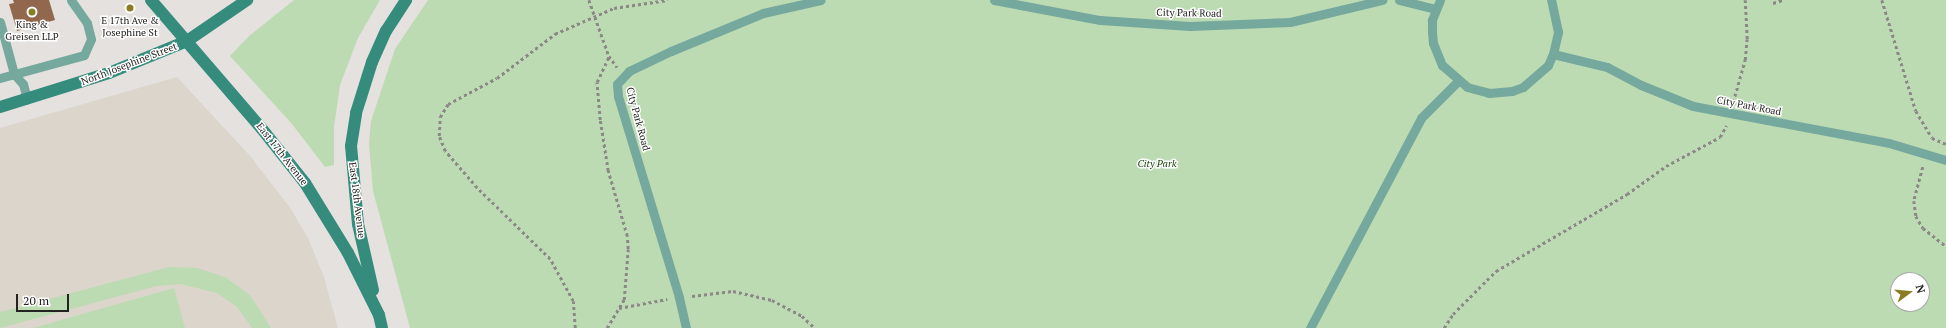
<!DOCTYPE html>
<style>
body{margin:0}
#map{position:relative;width:1946px;height:328px;overflow:hidden;background:#e4e1de;font-family:"PT Serif",serif}
div>[style]{position:absolute}
.built>*{inset:0;background:#dcd5cb}
.green>*{inset:0;background:#bcdbb2}
.building>*{inset:0;background:#91674d}
.path>*{height:2.5px;margin-top:-1.25px;transform-origin:0;background:repeating-linear-gradient(90deg,#8b8886 0 3px,transparent 0 6px)}
.lane>*{height:9px;margin:-4.5px;padding:0 4.5px;transform-origin:4.5px;border-radius:4.5px;background:#75a99e}
.secondary>*{height:12px;margin:-6px;padding:0 6px;transform-origin:6px;border-radius:6px;background:#358c7d}
.dots>*{width:11px;height:11px;translate:-50% -50%;box-sizing:border-box;border:2px solid #fff;border-radius:50%}
span{translate:-50% -50%;white-space:nowrap;text-align:center;line-height:1.15;-webkit-text-stroke:3px #fff;paint-order:stroke}
.street-label{font-size:10px;color:#232221}
.poi-label{font-size:10px;color:#232221}
.park-label{font-size:10px;color:#173f04;font-style:italic}
.north{position:absolute;left:1890px;top:272px;width:40px;height:40px;box-sizing:border-box;background:#fff;border:1px solid #a7a7a6;border-radius:50%;rotate:74deg;font-size:11px;font-weight:700;line-height:16px;text-align:center;color:#232221}
.north::after{content:'';display:block;margin:auto;width:14px;height:18px;background:#8b7b21;clip-path:polygon(50% 0,100% 100%,50% 72%,0 100%)}
.scale{position:absolute;left:16px;top:294px;width:53px;height:18px;box-sizing:border-box;border:2px solid #232221;border-top:0;padding-left:5px;font-size:12px;line-height:14px;white-space:nowrap;color:#232221;-webkit-text-stroke:3px #fff;paint-order:stroke}
</style>
<div id="map">
<div class="built">
<i style="clip-path:polygon(177px 77px,251px 157px,291px 209px,308px 238px,324px 277px,338px 328px,0 328px,0 128px)"></i>
</div>
<div class="green">
<i style="clip-path:polygon(294px 0,380px 0,358px 38px,340px 85px,334px 127px,334px 165px,325px 167px,292px 124px,230px 56px,249px 36px)"></i>
<i style="clip-path:polygon(evenodd,428px 0,1946px 0,1946px 328px,410px 328px,373px 191px,369px 144px,371px 121px,395px 49px,428px 0,1898px 280px,1922px 280px,1922px 304px,1898px 304px,1898px 280px)"></i>
<i style="clip-path:polygon(169px 267px,197px 268px,225px 277px,250px 295px,271px 328px,252px 328px,237px 307px,217px 293px,181px 284px,157px 286px,0 328px,0 312px)"></i>
<i style="clip-path:polygon(174px 288px,185px 328px,33px 328px)"></i>
</div>
<div class="building">
<i style="clip-path:polygon(13px 0,49px 0,55px 20px,17px 31px,9px 4px,14px 3px)"></i>
</div>
<div class="path">
<i style="left:589px;top:0;width:59px;rotate:70.3deg"></i>
<i style="left:609px;top:56px;width:14px;rotate:54deg"></i>
<i style="left:1882px;top:0;width:116px;rotate:73deg"></i>
<i style="left:1916px;top:111px;width:31px;rotate:59deg"></i>
<i style="left:1932px;top:138px;width:15px;rotate:23deg"></i>
<i style="left:1773px;top:3px;width:10px;rotate:-17deg"></i>
<i style="left:1733px;top:102px;width:44px;rotate:-74.1deg"></i>
<i style="left:1745px;top:60px;width:21px;rotate:-85deg"></i>
<i style="left:1747px;top:39px;width:39px;rotate:-93deg"></i>
<i style="left:1923px;top:167px;width:35px;rotate:105deg"></i>
<i style="left:1914px;top:201px;width:15px;rotate:82deg"></i>
<i style="left:1916px;top:216px;width:14px;rotate:60deg"></i>
<i style="left:1923px;top:228px;width:29px;rotate:38deg"></i>
<i style="left:692px;top:296px;width:41px;rotate:-7deg"></i>
<i style="left:733px;top:291px;width:40px;rotate:13deg"></i>
<i style="left:772px;top:300px;width:34px;rotate:28deg"></i>
<i style="left:802px;top:316px;width:18px;rotate:43deg"></i>
<i style="left:619px;top:308px;width:49px;rotate:-10.6deg"></i>
<i style="left:575px;top:328px;width:27px;rotate:-94deg"></i>
<i style="left:573px;top:301px;width:48px;rotate:-118.7deg"></i>
<i style="left:550px;top:259px;width:102px;rotate:-135.8deg"></i>
<i style="left:477px;top:188px;width:49px;rotate:-130.9deg"></i>
<i style="left:445px;top:151px;width:16px;rotate:-112deg"></i>
<i style="left:439px;top:136px;width:19px;rotate:-87deg"></i>
<i style="left:440px;top:117px;width:15px;rotate:-58deg"></i>
<i style="left:448px;top:104px;width:55px;rotate:-28deg"></i>
<i style="left:497px;top:78px;width:73px;rotate:-37.2deg"></i>
<i style="left:555px;top:34px;width:64px;rotate:-23.8deg"></i>
<i style="left:614px;top:8px;width:54px;rotate:-8.6deg"></i>
<i style="left:607px;top:328px;width:33px;rotate:-59deg"></i>
<i style="left:624px;top:300px;width:51px;rotate:-85.5deg"></i>
<i style="left:628px;top:249px;width:13px;rotate:-94deg"></i>
<i style="left:627px;top:236px;width:68px;rotate:-106.3deg"></i>
<i style="left:608px;top:171px;width:52px;rotate:-98.9deg"></i>
<i style="left:600px;top:120px;width:38px;rotate:-95deg"></i>
<i style="left:597px;top:82px;width:29px;rotate:-65deg"></i>
<i style="left:1444px;top:328px;width:17px;rotate:-57deg"></i>
<i style="left:1453px;top:314px;width:61px;rotate:-45deg"></i>
<i style="left:1496px;top:271px;width:152px;rotate:-30.4deg"></i>
<i style="left:1627px;top:194px;width:48px;rotate:-35.7deg"></i>
<i style="left:1666px;top:166px;width:61px;rotate:-28.2deg"></i>
<i style="left:1720px;top:137px;width:13px;rotate:-61deg"></i>
</div>
<div class="lane">
<i style="left:994px;top:0;width:108px;rotate:10.7deg"></i>
<i style="left:1100px;top:20px;width:90px;rotate:3.8deg"></i>
<i style="left:1190px;top:26px;width:100px;rotate:-2.3deg"></i>
<i style="left:1290px;top:22px;width:95px;rotate:-13.4deg"></i>
<i style="left:1399px;top:0;width:37px;rotate:14deg"></i>
<i style="left:1440px;top:0;width:22px;rotate:112deg"></i>
<i style="left:1432px;top:20px;width:12px;rotate:90deg"></i>
<i style="left:1432px;top:32px;width:11px;rotate:85deg"></i>
<i style="left:1433px;top:43px;width:24px;rotate:68deg"></i>
<i style="left:1442px;top:65px;width:33px;rotate:41deg"></i>
<i style="left:1467px;top:87px;width:23px;rotate:15deg"></i>
<i style="left:1489px;top:93px;width:23px;rotate:-5deg"></i>
<i style="left:1512px;top:91px;width:12px;rotate:-20deg"></i>
<i style="left:1523px;top:87px;width:33px;rotate:-41deg"></i>
<i style="left:1548px;top:65px;width:12px;rotate:-66deg"></i>
<i style="left:1553px;top:54px;width:23px;rotate:-77deg"></i>
<i style="left:1558px;top:32px;width:33px;rotate:-102deg"></i>
<i style="left:0;top:22px;width:54px;rotate:74.9deg"></i>
<i style="left:14px;top:74px;width:13px;rotate:48deg"></i>
<i style="left:23px;top:84px;width:16px;rotate:75deg"></i>
<i style="left:1553px;top:54px;width:56px;rotate:13.5deg"></i>
<i style="left:1607px;top:67px;width:38px;rotate:28deg"></i>
<i style="left:1641px;top:85px;width:56px;rotate:22deg"></i>
<i style="left:1693px;top:106px;width:199px;rotate:10.7deg"></i>
<i style="left:1889px;top:143px;width:59px;rotate:16.6deg"></i>
<i style="left:0;top:78px;width:87px;rotate:-15.3deg"></i>
<i style="left:84px;top:55px;width:17px;rotate:-66deg"></i>
<i style="left:91px;top:39px;width:16px;rotate:-104deg"></i>
<i style="left:87px;top:23px;width:28px;rotate:-125deg"></i>
<i style="left:686px;top:328px;width:32px;rotate:-103deg"></i>
<i style="left:679px;top:297px;width:210px;rotate:-106.9deg"></i>
<i style="left:618px;top:96px;width:12px;rotate:-95deg"></i>
<i style="left:617px;top:84px;width:18px;rotate:-47deg"></i>
<i style="left:629px;top:71px;width:47px;rotate:-25.5deg"></i>
<i style="left:671px;top:51px;width:100px;rotate:-22.4deg"></i>
<i style="left:763px;top:13px;width:59px;rotate:-12.6deg"></i>
<i style="left:1310px;top:328px;width:238px;rotate:-62.1deg"></i>
<i style="left:1421px;top:118px;width:52px;rotate:-45deg"></i>
</div>
<div class="secondary">
<i style="left:151px;top:0;width:170px;rotate:49.3deg"></i>
<i style="left:262px;top:129px;width:69px;rotate:51.5deg"></i>
<i style="left:305px;top:183px;width:82px;rotate:58.4deg"></i>
<i style="left:348px;top:253px;width:69px;rotate:63.4deg"></i>
<i style="left:379px;top:315px;width:13px;rotate:77deg"></i>
<i style="left:0;top:107px;width:114px;rotate:-17.3deg"></i>
<i style="left:109px;top:73px;width:84px;rotate:-22.3deg"></i>
<i style="left:187px;top:41px;width:73px;rotate:-34.3deg"></i>
<i style="left:373px;top:290px;width:68px;rotate:-102.8deg"></i>
<i style="left:358px;top:224px;width:78px;rotate:-95.1deg"></i>
<i style="left:351px;top:146px;width:33px;rotate:-81deg"></i>
<i style="left:356px;top:113px;width:53px;rotate:-72.6deg"></i>
<i style="left:372px;top:62px;width:34px;rotate:-66deg"></i>
<i style="left:386px;top:31px;width:37px;rotate:-57deg"></i>
</div>
<div class="dots">
<i style="left:130px;top:8px;background:#8b7b21"></i>
<i style="left:32px;top:12px;background:#8b7b21"></i>
</div>
<div class="street-label">
<span style="left:1189px;top:13px;rotate:1deg">City Park Road</span>
<span style="left:129px;top:64px;rotate:-21deg">North Josephine Street</span>
<span style="left:1749px;top:106px;rotate:11deg">City Park Road</span>
<span style="left:638px;top:119px;rotate:75deg">City Park Road</span>
<span style="left:282px;top:154px;rotate:52deg">East 17th Avenue</span>
<span style="left:357px;top:200px;rotate:83deg">East 18th Avenue</span>
</div>
<div class="poi-label">
<span style="left:130px;top:26px">E 17th Ave &amp;<br>Josephine St</span>
<span style="left:32px;top:30px">King &amp;<br>Greisen LLP</span>
</div>
<div class="park-label">
<span style="left:1157px;top:164px">City Park</span>
</div>
<div class="north">N</div>
<div class="scale">20 m</div>
</div>
